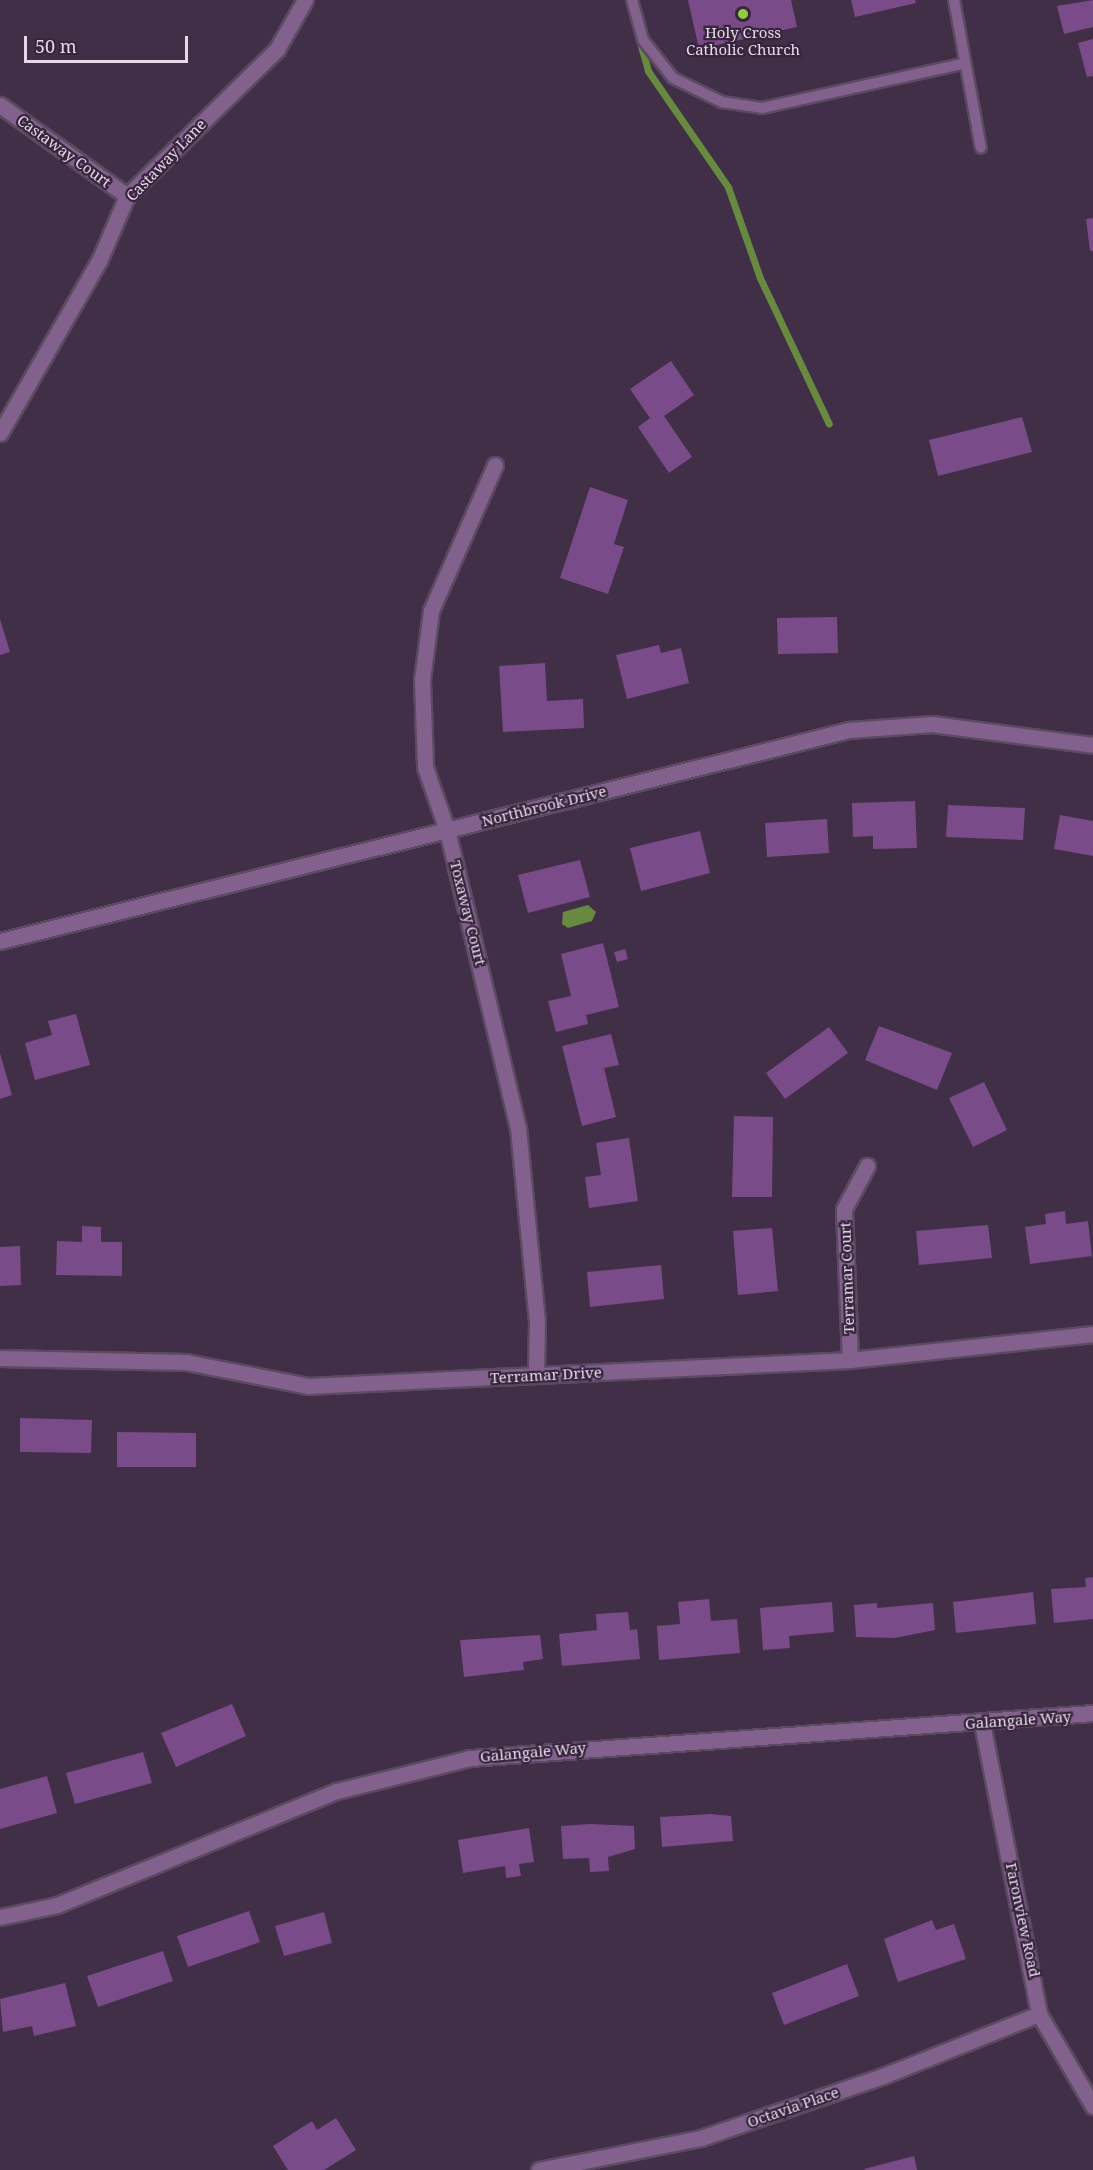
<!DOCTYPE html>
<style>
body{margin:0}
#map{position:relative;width:1093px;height:2170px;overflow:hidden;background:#412e47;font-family:"Noto Serif",serif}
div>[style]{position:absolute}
.water>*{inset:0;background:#678940}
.stream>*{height:7px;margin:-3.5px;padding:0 3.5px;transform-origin:3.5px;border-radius:3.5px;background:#678940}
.building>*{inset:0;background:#7a4b89}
.roads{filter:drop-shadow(2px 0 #5b4a61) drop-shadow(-2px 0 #5b4a61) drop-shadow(0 2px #5b4a61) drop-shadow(0 -2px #5b4a61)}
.lane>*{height:10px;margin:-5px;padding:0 5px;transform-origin:5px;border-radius:5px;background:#82628d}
.street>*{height:15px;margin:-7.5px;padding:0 7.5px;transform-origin:7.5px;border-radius:7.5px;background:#82628d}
.dots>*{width:16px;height:16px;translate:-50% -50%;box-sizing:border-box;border:3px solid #37243d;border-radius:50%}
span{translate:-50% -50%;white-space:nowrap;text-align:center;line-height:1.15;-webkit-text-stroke:4.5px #37243d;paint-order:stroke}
.poi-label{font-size:15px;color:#e6daea}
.street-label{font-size:15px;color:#e6daea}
.scale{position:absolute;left:24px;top:36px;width:164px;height:27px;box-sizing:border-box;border:3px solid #e6daea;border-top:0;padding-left:8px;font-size:18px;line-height:21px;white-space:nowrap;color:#e6daea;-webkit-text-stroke:4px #37243d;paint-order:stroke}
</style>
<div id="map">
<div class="water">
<i style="clip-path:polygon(588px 905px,596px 912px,592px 921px,568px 928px,562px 924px,563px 912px)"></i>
</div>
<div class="stream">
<i style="left:639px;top:39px;width:33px;rotate:74deg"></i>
<i style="left:648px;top:71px;width:141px;rotate:55.4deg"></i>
<i style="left:728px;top:187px;width:96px;rotate:70.6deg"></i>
<i style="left:760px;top:278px;width:161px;rotate:64.7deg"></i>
</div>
<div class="building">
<i style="clip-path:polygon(688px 0,791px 0,797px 27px,699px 49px)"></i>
<i style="clip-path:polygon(851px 0,915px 0,916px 3px,855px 17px)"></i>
<i style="clip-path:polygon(1093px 0,1093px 27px,1064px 34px,1057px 6px)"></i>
<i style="clip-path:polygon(1093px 39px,1093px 76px,1087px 77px,1078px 43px)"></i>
<i style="clip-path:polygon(1093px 218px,1093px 251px,1090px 251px,1086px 219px)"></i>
<i style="clip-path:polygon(671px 361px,694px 395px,664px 416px,692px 457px,669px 473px,638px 427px,650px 418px,630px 389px)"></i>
<i style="clip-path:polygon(1022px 417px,1032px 452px,938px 476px,929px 440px)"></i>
<i style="clip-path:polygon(590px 487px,628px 500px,614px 544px,624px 547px,608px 594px,560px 578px)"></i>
<i style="clip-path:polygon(837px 617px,838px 653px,778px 654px,777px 618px)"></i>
<i style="clip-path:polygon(0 619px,10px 652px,0 655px)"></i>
<i style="clip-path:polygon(659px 645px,661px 653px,681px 648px,689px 683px,627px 699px,616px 655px)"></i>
<i style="clip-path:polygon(545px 663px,547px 701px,583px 699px,584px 728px,503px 732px,499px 666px)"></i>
<i style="clip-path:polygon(915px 801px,917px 848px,873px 849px,873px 836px,853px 837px,852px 803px)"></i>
<i style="clip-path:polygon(948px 805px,1025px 808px,1023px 840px,946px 837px)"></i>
<i style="clip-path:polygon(1060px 815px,1093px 821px,1093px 856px,1054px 849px)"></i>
<i style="clip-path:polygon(827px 819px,829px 853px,767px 857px,765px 823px)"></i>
<i style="clip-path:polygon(700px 831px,710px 873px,641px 891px,630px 848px)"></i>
<i style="clip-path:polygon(580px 860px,590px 897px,528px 913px,518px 875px)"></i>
<i style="clip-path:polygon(603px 943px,619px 1007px,586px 1015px,588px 1024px,556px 1032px,548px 1001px,571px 996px,561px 954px)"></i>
<i style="clip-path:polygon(625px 949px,628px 959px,617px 962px,614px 952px)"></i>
<i style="clip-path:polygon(76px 1014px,90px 1065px,35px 1080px,25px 1043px,52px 1035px,48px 1021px)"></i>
<i style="clip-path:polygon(879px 1026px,952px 1053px,937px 1090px,865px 1060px)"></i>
<i style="clip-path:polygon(829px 1027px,848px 1053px,785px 1099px,766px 1073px)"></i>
<i style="clip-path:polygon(611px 1034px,619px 1065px,604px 1068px,616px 1117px,582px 1126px,562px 1046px)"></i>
<i style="clip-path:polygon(0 1053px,12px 1095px,0 1099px)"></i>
<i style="clip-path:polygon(984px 1082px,1007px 1130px,973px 1147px,949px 1098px)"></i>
<i style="clip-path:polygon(734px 1116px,773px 1117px,772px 1197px,732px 1197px)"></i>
<i style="clip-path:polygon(629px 1138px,638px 1201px,589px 1208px,585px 1177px,601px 1175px,596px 1143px)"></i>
<i style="clip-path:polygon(1065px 1211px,1066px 1224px,1088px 1221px,1092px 1256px,1030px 1264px,1025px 1227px,1046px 1224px,1045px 1214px)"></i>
<i style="clip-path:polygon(988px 1225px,992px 1258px,919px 1265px,916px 1231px)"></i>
<i style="clip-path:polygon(82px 1226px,101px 1227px,101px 1242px,122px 1242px,122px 1276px,56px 1275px,57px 1241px,82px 1242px)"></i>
<i style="clip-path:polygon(772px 1228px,778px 1291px,738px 1295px,733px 1231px)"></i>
<i style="clip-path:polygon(20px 1246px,21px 1285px,0 1286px,0 1247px)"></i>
<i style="clip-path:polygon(661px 1265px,664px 1299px,590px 1307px,587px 1272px)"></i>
<i style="clip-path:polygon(20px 1418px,92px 1420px,91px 1453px,20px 1452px)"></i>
<i style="clip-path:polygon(117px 1432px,196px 1433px,196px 1467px,117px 1467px)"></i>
<i style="clip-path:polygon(1093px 1577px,1093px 1619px,1054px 1623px,1051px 1589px,1086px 1587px,1085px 1578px)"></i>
<i style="clip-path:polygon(1033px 1592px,1036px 1624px,956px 1633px,953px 1602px)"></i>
<i style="clip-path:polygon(709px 1599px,711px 1621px,737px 1619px,740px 1653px,659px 1660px,657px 1626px,680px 1624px,678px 1602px)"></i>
<i style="clip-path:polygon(832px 1602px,834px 1632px,789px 1636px,790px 1648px,763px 1650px,760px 1608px)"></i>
<i style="clip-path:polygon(877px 1603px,877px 1608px,933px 1603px,935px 1630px,895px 1638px,856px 1637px,854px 1605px)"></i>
<i style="clip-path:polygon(628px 1612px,630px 1630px,637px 1629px,640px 1659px,562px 1666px,559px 1634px,597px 1630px,596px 1614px)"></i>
<i style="clip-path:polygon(540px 1635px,543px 1659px,523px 1662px,524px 1670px,464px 1677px,460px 1640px)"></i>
<i style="clip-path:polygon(232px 1704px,246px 1736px,176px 1767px,161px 1733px)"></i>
<i style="clip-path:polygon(143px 1752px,152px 1783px,75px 1804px,66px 1773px)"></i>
<i style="clip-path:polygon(47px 1776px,57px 1813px,0 1829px,0 1789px)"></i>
<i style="clip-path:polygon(711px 1814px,731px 1816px,733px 1841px,662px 1847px,660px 1817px)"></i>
<i style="clip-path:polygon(590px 1824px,634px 1826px,635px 1849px,608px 1857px,609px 1871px,590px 1872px,589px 1858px,563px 1859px,561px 1826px)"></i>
<i style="clip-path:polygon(529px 1828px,534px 1862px,519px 1864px,521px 1876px,506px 1878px,505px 1866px,463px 1873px,458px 1840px)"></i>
<i style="clip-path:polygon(249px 1911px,260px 1942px,188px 1967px,177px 1936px)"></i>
<i style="clip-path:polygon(324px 1912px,332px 1943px,284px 1956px,275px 1926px)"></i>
<i style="clip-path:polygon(932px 1920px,936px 1930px,954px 1924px,966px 1959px,898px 1982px,884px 1939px)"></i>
<i style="clip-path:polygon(163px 1951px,173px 1981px,98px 2007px,87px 1976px)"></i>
<i style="clip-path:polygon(847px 1964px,859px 1996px,784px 2025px,772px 1993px)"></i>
<i style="clip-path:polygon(65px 1983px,76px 2026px,34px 2036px,32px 2026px,3px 2032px,0 1999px)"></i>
<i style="clip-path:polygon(336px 2118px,356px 2150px,324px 2170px,288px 2170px,273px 2146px,312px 2121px,317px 2130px)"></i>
<i style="clip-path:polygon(914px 2156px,917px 2170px,865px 2170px,864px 2169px)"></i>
</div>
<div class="roads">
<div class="lane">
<i style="left:632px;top:0;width:41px;rotate:74.6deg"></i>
<i style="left:643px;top:40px;width:48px;rotate:51.7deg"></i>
<i style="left:673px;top:78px;width:55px;rotate:26.1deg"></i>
<i style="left:722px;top:102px;width:40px;rotate:8.5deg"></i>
<i style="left:762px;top:108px;width:205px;rotate:-12.4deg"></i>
<i style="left:954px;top:0;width:150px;rotate:79.7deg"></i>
</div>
<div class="street">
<i style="left:0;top:105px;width:156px;rotate:35.6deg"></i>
<i style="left:0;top:433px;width:198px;rotate:-60.1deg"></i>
<i style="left:99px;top:261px;width:71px;rotate:-66.7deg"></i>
<i style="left:127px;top:196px;width:210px;rotate:-44.4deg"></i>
<i style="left:277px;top:49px;width:56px;rotate:-60.3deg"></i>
<i style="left:495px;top:465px;width:159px;rotate:113.7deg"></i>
<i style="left:431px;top:611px;width:69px;rotate:97.5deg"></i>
<i style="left:422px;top:679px;width:88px;rotate:88deg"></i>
<i style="left:425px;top:767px;width:67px;rotate:70.8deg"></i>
<i style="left:447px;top:830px;width:306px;rotate:76.6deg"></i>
<i style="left:518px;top:1128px;width:195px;rotate:84.4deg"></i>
<i style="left:537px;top:1322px;width:53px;rotate:91.1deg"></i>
<i style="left:0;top:941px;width:875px;rotate:-13.96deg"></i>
<i style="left:849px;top:730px;width:83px;rotate:-4.1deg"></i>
<i style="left:932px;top:724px;width:162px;rotate:7.4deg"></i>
<i style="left:0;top:1358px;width:186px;rotate:1.2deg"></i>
<i style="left:186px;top:1362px;width:124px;rotate:11.1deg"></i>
<i style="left:308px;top:1386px;width:543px;rotate:-2.75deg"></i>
<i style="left:850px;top:1360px;width:244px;rotate:-6.1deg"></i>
<i style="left:850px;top:1360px;width:151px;rotate:-92.3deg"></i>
<i style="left:844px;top:1209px;width:49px;rotate:-61.9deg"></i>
<i style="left:982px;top:1723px;width:297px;rotate:78.9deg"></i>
<i style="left:1039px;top:2014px;width:107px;rotate:59.6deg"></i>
<i style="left:0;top:1917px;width:58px;rotate:-11.9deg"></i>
<i style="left:57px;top:1905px;width:302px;rotate:-22.2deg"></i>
<i style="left:337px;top:1791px;width:137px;rotate:-13.9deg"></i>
<i style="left:470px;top:1758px;width:625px;rotate:-4.13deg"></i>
<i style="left:539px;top:2170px;width:165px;rotate:-11.2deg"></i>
<i style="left:701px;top:2138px;width:192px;rotate:-18.8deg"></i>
<i style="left:883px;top:2076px;width:168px;rotate:-21.7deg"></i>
</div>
</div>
<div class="dots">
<i style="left:743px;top:14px;background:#91cd40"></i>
</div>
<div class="poi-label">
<span style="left:743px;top:41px">Holy Cross<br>Catholic Church</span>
</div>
<div class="street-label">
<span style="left:64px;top:151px;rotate:36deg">Castaway Court</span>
<span style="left:166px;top:160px;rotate:-46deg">Castaway Lane</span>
<span style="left:544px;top:806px;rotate:-14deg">Northbrook Drive</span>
<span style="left:468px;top:913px;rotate:76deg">Toxaway Court</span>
<span style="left:847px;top:1278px;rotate:-92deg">Terramar Court</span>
<span style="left:546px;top:1375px;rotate:-3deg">Terramar Drive</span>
<span style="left:1018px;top:1720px;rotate:-4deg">Galangale Way</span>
<span style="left:533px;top:1752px;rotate:-5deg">Galangale Way</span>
<span style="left:1023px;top:1920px;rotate:78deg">Faronview Road</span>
<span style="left:793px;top:2107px;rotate:-19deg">Octavia Place</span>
</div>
<div class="scale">50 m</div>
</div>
